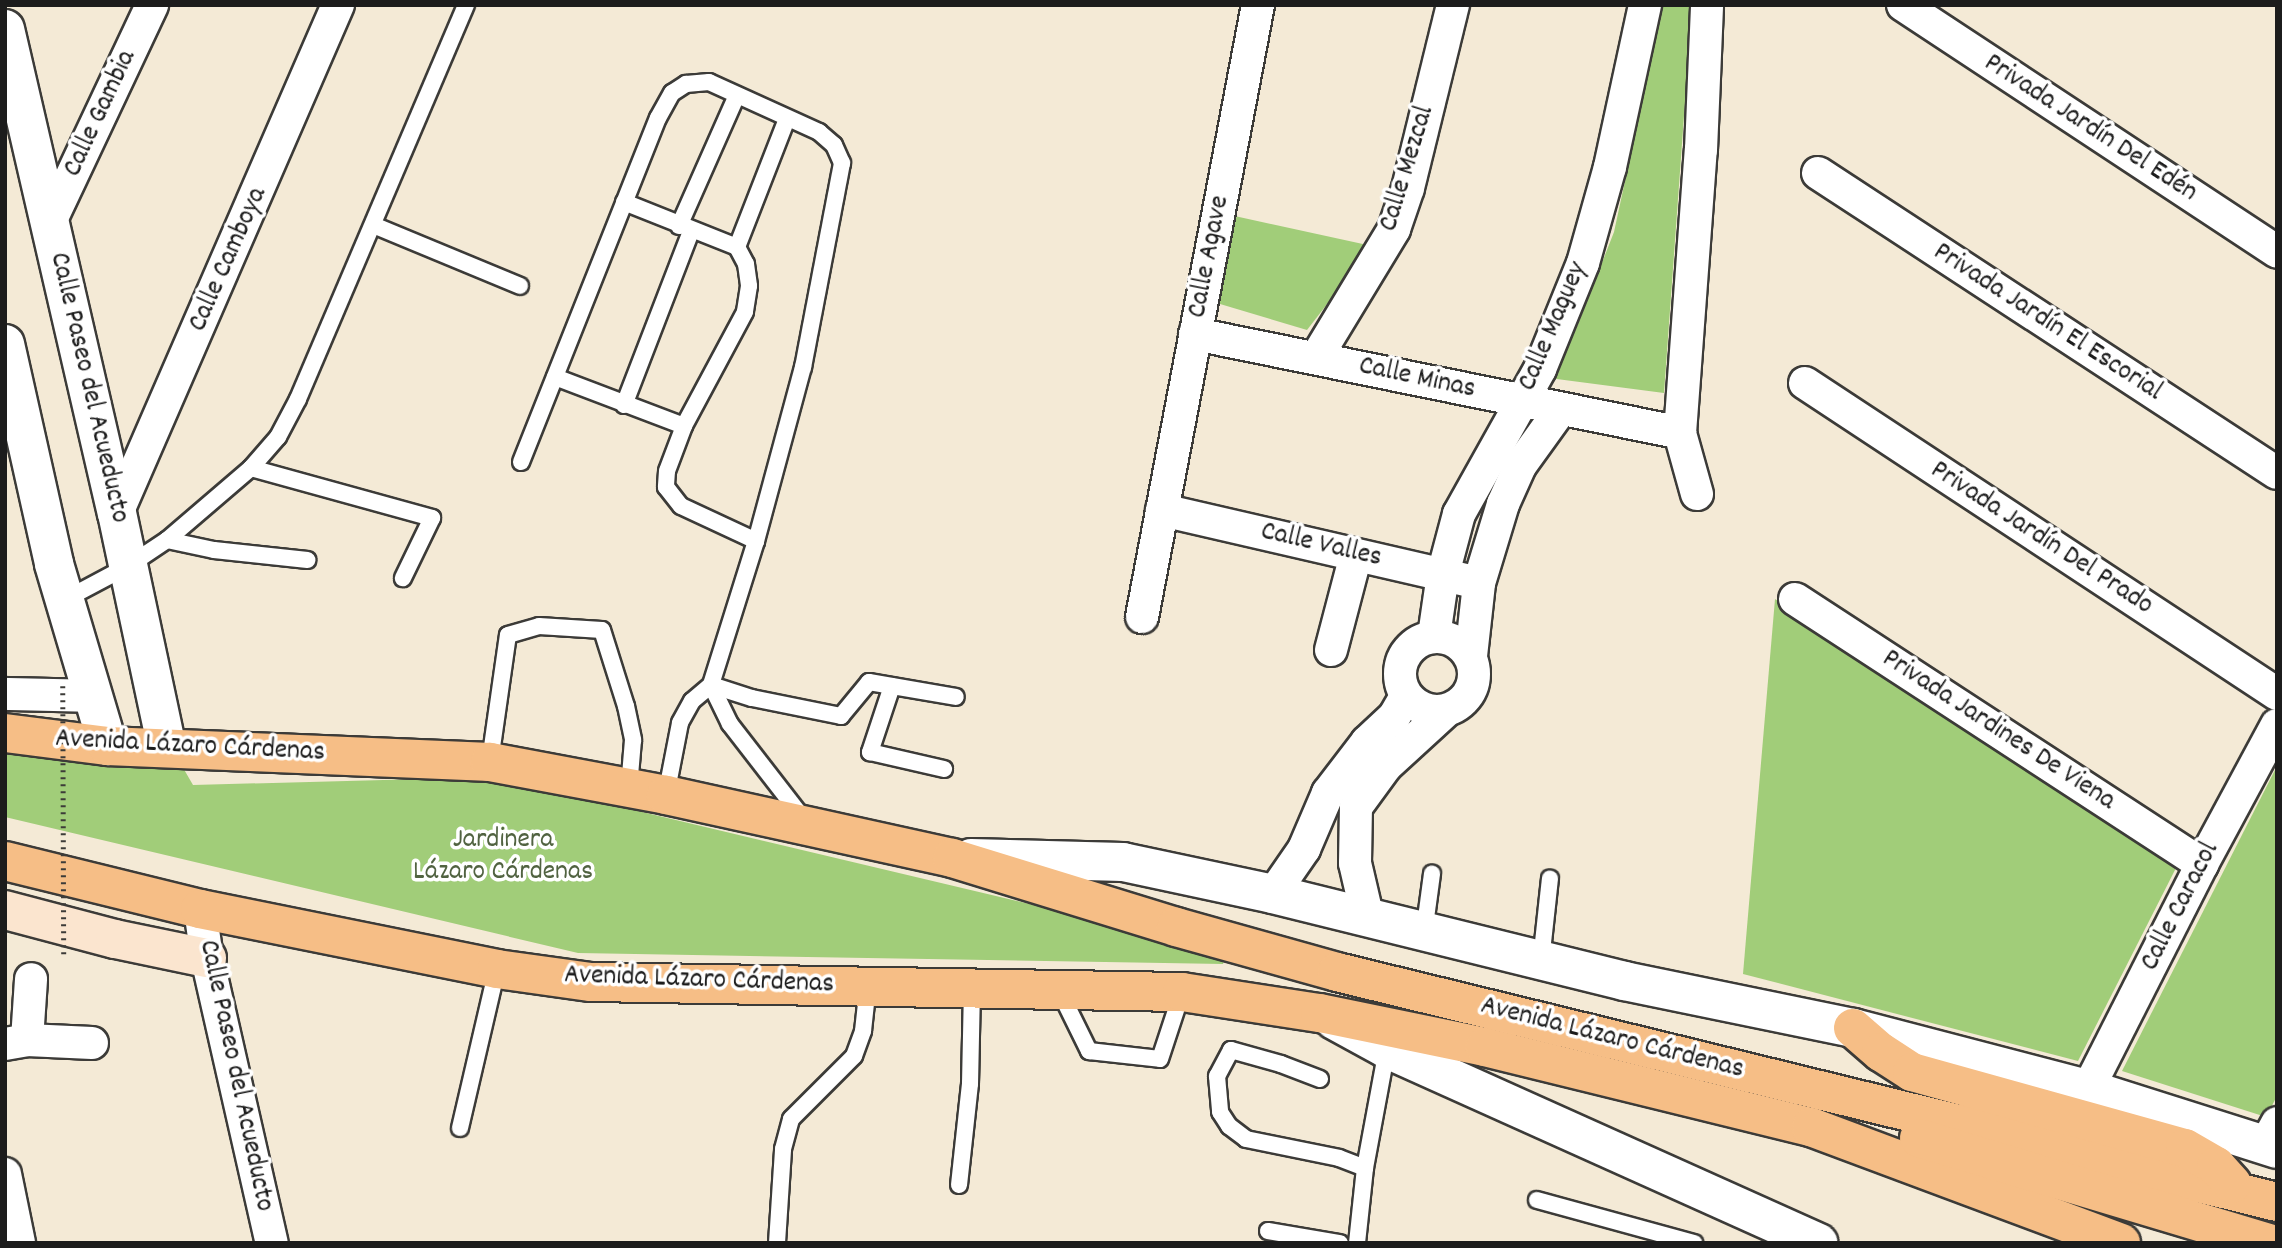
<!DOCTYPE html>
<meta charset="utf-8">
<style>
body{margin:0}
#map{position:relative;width:2282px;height:1248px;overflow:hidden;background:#f4ead6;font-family:Dekko,sans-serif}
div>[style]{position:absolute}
.green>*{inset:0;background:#a1cd79}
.roads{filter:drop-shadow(2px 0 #3c3b38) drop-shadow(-2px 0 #3c3b38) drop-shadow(0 2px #3c3b38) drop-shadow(0 -2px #3c3b38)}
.service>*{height:16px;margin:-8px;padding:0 8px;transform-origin:8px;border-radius:8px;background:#fff}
.minor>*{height:32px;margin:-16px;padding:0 16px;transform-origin:16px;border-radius:16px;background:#fff}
.minor>.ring{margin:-16px;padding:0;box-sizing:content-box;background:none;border:32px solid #fff;border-radius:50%}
.tertiary>*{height:38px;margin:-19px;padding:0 19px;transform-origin:19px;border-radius:19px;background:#fff}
.secondary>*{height:38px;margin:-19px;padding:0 19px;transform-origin:19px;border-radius:19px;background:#fbe5cf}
.trunk>*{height:38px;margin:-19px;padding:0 19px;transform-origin:19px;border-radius:19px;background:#f6be86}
.path-bridge>*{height:4.5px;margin-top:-2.25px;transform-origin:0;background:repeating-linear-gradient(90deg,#3c3b38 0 2px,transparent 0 7px)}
span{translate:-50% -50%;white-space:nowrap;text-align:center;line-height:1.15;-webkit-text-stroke:7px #fff;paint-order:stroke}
.street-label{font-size:28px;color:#1c1c1c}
.park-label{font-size:28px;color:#516341}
.frame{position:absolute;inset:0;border:7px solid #1c1c1c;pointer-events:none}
</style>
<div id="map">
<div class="green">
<i style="clip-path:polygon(1663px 5px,1692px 5px,1664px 393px,1549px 378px,1576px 329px,1614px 232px)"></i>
<i style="clip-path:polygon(1221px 213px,1372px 246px,1307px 330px,1210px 301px)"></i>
<i style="clip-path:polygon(1775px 599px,2177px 866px,2078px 1061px,1743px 974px)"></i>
<i style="clip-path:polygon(5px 753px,182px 766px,193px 785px,495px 777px,1227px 951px,1223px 964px,578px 953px,5px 817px)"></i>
<i style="clip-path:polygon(2277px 766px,2277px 1096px,2266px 1117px,2122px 1071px)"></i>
</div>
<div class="roads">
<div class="service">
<i style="left:624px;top:202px;width:122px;rotate:21.7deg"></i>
<i style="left:737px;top:247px;width:19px;rotate:62deg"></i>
<i style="left:746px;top:264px;width:22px;rotate:82deg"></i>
<i style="left:749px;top:286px;width:26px;rotate:99deg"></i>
<i style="left:745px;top:312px;width:129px;rotate:118.2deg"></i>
<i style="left:684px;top:426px;width:48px;rotate:110.7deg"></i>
<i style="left:667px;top:471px;width:16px;rotate:94deg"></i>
<i style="left:666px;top:487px;width:24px;rotate:52deg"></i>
<i style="left:681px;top:506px;width:83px;rotate:25deg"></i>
<i style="left:373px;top:225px;width:159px;rotate:22.5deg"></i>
<i style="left:679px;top:226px;width:143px;rotate:-66.1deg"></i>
<i style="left:737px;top:247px;width:137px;rotate:-68.7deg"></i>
<i style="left:555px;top:377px;width:138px;rotate:20.8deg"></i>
<i style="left:624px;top:405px;width:186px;rotate:-68.9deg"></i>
<i style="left:521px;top:462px;width:370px;rotate:-68.3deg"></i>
<i style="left:658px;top:118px;width:29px;rotate:-61deg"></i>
<i style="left:672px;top:93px;width:17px;rotate:-33deg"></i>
<i style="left:686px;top:84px;width:23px;rotate:-5deg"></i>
<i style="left:709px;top:82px;width:121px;rotate:24.4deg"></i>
<i style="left:819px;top:132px;width:20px;rotate:41deg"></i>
<i style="left:834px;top:145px;width:20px;rotate:66deg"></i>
<i style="left:842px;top:163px;width:208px;rotate:100.8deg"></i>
<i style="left:803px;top:367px;width:180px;rotate:105.1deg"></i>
<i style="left:756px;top:541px;width:151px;rotate:107.4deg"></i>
<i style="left:711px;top:685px;width:25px;rotate:140deg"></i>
<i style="left:692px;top:701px;width:25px;rotate:119deg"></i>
<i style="left:680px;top:723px;width:73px;rotate:101deg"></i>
<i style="left:251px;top:468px;width:188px;rotate:15.4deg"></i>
<i style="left:432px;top:518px;width:67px;rotate:115.8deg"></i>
<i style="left:167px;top:540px;width:48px;rotate:12deg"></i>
<i style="left:214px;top:550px;width:94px;rotate:6.1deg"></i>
<i style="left:66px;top:599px;width:70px;rotate:-28deg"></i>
<i style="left:128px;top:566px;width:47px;rotate:-33.7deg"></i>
<i style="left:167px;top:540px;width:111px;rotate:-40.6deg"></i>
<i style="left:251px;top:468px;width:41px;rotate:-48.9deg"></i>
<i style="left:278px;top:437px;width:43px;rotate:-62.2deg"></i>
<i style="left:298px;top:399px;width:428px;rotate:-66.9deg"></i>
<i style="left:711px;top:685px;width:43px;rotate:17.6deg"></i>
<i style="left:752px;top:698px;width:91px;rotate:11.4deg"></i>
<i style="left:841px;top:716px;width:44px;rotate:-50.5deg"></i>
<i style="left:869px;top:682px;width:88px;rotate:9.8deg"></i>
<i style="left:711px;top:685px;width:43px;rotate:64deg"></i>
<i style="left:730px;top:724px;width:119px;rotate:52.2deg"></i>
<i style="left:892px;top:686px;width:70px;rotate:108.4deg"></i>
<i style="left:870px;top:752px;width:76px;rotate:12.9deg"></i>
<i style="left:490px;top:761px;width:127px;rotate:-81.9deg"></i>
<i style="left:508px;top:635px;width:32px;rotate:-16deg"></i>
<i style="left:539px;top:626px;width:63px;rotate:3.6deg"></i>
<i style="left:602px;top:630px;width:80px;rotate:72.5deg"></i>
<i style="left:626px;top:706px;width:35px;rotate:78deg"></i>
<i style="left:633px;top:740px;width:48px;rotate:94.8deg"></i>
<i style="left:1424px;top:933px;width:60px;rotate:-82.3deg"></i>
<i style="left:1541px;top:961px;width:83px;rotate:-83.8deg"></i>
<i style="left:1060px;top:992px;width:66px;rotate:63.8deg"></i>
<i style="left:1089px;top:1051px;width:71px;rotate:6.4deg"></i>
<i style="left:1160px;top:1059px;width:71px;rotate:-71.8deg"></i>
<i style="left:1320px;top:1079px;width:42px;rotate:-159deg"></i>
<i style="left:1281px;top:1064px;width:52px;rotate:-164.4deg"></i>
<i style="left:1231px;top:1050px;width:30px;rotate:118deg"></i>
<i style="left:1217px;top:1076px;width:36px;rotate:85deg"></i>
<i style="left:1220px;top:1112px;width:17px;rotate:57deg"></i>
<i style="left:1229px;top:1126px;width:21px;rotate:37deg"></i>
<i style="left:1246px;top:1139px;width:95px;rotate:11.5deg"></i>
<i style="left:1339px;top:1158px;width:28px;rotate:21deg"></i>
<i style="left:460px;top:1128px;width:163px;rotate:-76.9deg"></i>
<i style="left:959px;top:1185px;width:102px;rotate:-83.8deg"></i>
<i style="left:970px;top:1084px;width:96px;rotate:-88.8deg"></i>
<i style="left:1537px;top:1200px;width:163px;rotate:15.3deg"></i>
<i style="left:1268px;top:1231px;width:73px;rotate:9.5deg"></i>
<i style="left:777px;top:1243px;width:94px;rotate:-86.3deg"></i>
<i style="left:783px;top:1149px;width:31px;rotate:-75deg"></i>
<i style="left:791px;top:1119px;width:89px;rotate:-45deg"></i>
<i style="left:854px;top:1056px;width:27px;rotate:-70deg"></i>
<i style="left:863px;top:1031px;width:46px;rotate:-83.8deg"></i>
<i style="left:1357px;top:1243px;width:75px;rotate:-83.9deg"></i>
<i style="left:1365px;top:1168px;width:121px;rotate:-79.5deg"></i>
</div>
<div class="minor">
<i style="left:1903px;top:5px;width:448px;rotate:33.4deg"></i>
<i style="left:1818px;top:173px;width:548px;rotate:33.17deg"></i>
<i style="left:50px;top:222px;width:240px;rotate:-64.8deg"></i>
<i style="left:1195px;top:334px;width:495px;rotate:11.5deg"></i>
<i style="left:1316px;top:358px;width:151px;rotate:-58.8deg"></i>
<i style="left:1394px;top:229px;width:43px;rotate:-71.1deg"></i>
<i style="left:1408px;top:188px;width:188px;rotate:-76.2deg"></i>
<i style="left:1805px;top:383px;width:565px;rotate:33.38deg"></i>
<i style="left:1697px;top:494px;width:63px;rotate:-105.6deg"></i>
<i style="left:1680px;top:433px;width:284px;rotate:-85.8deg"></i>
<i style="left:1701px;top:150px;width:145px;rotate:-87.6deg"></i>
<i style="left:1162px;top:510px;width:325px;rotate:13deg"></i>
<i style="left:117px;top:513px;width:554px;rotate:-66.49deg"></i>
<i style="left:1795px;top:599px;width:486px;rotate:33.1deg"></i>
<i style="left:1142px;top:617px;width:623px;rotate:-79.27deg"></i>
<i style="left:1434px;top:636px;width:63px;rotate:-81.7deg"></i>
<i style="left:1443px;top:574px;width:62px;rotate:-75.1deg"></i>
<i style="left:1459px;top:514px;width:166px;rotate:-60.8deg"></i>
<i style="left:1540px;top:369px;width:114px;rotate:-67.9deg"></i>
<i style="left:1583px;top:263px;width:100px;rotate:-74.3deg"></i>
<i style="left:1610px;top:167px;width:166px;rotate:-77.8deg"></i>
<i class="ring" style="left:1400px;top:637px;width:42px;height:42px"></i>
<i style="left:1331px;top:650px;width:98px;rotate:-75.3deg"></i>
<i style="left:1471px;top:656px;width:73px;rotate:-83.7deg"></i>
<i style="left:1479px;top:583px;width:83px;rotate:-73.1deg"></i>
<i style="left:1503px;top:504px;width:42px;rotate:-65.9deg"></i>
<i style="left:1520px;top:466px;width:70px;rotate:-54.3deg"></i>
<i style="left:5px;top:694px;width:88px;rotate:1.3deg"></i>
<i style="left:1273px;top:894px;width:55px;rotate:-55.4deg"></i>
<i style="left:1304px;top:849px;width:61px;rotate:-66.8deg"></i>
<i style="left:1328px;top:793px;width:64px;rotate:-52.6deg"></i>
<i style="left:1367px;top:742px;width:37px;rotate:-43deg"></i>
<i style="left:1394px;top:717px;width:24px;rotate:-60deg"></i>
<i style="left:200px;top:909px;width:49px;rotate:81.9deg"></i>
<i style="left:207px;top:958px;width:292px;rotate:77.2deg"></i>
<i style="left:1368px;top:919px;width:57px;rotate:-103.1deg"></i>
<i style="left:1355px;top:863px;width:56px;rotate:-89deg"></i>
<i style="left:1356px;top:807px;width:51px;rotate:-53.8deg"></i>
<i style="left:1386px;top:766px;width:80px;rotate:-42.5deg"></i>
<i style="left:27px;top:1040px;width:61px;rotate:-86.2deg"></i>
<i style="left:5px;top:1044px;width:22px;rotate:-10deg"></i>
<i style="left:27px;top:1040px;width:65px;rotate:2.6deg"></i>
<i style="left:2088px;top:1089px;width:252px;rotate:-63.1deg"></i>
<i style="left:2202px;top:864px;width:158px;rotate:-61.7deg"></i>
<i style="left:2265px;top:1145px;width:25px;rotate:-61deg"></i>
<i style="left:5px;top:1174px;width:70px;rotate:78.5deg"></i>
</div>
<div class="tertiary">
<i style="left:5px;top:29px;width:497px;rotate:77deg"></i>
<i style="left:117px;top:513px;width:240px;rotate:78deg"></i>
<i style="left:5px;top:344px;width:225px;rotate:77.4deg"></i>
<i style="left:54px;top:564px;width:190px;rotate:73.5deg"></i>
<i style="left:971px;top:858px;width:152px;rotate:1.5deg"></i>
<i style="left:1123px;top:862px;width:153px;rotate:12deg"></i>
<i style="left:1273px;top:894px;width:362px;rotate:13.9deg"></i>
<i style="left:1624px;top:981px;width:234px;rotate:11.6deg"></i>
<i style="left:1853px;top:1028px;width:243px;rotate:14.6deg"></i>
<i style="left:2088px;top:1089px;width:198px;rotate:17.6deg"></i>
<i style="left:1334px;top:1020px;width:60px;rotate:28.7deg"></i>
<i style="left:1387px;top:1049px;width:473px;rotate:24.2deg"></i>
</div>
<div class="secondary">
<i style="left:5px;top:910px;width:114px;rotate:14.8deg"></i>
<i style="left:115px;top:939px;width:94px;rotate:11.7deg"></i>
</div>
<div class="trunk">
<i style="left:5px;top:733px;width:104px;rotate:7.2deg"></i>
<i style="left:108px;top:746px;width:382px;rotate:2.4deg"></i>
<i style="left:490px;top:762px;width:179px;rotate:10.6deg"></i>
<i style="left:666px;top:795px;width:293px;rotate:12.4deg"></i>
<i style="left:952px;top:858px;width:234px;rotate:17.1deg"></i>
<i style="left:1176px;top:927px;width:167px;rotate:15.6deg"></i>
<i style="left:1337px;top:972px;width:968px;rotate:13.75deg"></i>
<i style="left:5px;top:861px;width:201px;rotate:13.8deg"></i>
<i style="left:200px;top:909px;width:303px;rotate:11.4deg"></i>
<i style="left:497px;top:969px;width:95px;rotate:7.9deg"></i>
<i style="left:591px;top:982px;width:591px;rotate:0.97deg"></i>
<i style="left:1182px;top:992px;width:140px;rotate:8.7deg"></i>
<i style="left:1320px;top:1013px;width:168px;rotate:11.6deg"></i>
<i style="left:1485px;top:1047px;width:336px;rotate:13.8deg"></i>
<i style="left:1811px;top:1127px;width:331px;rotate:20.5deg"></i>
<i style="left:1853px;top:1028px;width:37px;rotate:41deg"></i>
<i style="left:1881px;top:1052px;width:37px;rotate:33deg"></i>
<i style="left:1912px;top:1072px;width:283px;rotate:15.6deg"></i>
<i style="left:2185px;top:1148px;width:36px;rotate:30deg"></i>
<i style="left:2216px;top:1166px;width:24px;rotate:48deg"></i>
<i style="left:1919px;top:1138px;width:365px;rotate:16.7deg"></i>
</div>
</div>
<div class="path-bridge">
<i style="left:63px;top:686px;width:272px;rotate:89.8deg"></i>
</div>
<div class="street-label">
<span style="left:101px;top:114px;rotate:-65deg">Calle Gambia</span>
<span style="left:2090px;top:129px;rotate:33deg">Privada Jardín Del Edén</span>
<span style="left:1408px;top:169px;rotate:-73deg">Calle Mezcal</span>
<span style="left:1210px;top:257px;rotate:-79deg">Calle Agave</span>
<span style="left:229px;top:260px;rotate:-66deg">Calle Camboya</span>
<span style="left:2047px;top:323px;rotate:33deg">Privada Jardín El Escorial</span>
<span style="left:1554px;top:327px;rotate:-67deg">Calle Maguey</span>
<span style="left:1417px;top:379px;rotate:12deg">Calle Minas</span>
<span style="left:88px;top:388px;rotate:77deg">Calle Paseo del Acueducto</span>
<span style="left:2041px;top:539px;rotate:33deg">Privada Jardín Del Prado</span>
<span style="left:1321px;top:546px;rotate:13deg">Calle Valles</span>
<span style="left:1998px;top:731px;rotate:33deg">Privada Jardines De Viena</span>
<span style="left:190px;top:747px;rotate:3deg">Avenida Lázaro Cárdenas</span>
<span style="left:2181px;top:907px;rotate:-63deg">Calle Caracol</span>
<span style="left:699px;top:981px;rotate:2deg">Avenida Lázaro Cárdenas</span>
<span style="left:1612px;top:1039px;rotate:14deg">Avenida Lázaro Cárdenas</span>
<span style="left:235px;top:1076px;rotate:78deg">Calle Paseo del Acueducto</span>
</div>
<div class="park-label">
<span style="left:503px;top:857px">Jardinera<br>Lázaro Cárdenas</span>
</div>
<div class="frame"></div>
</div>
